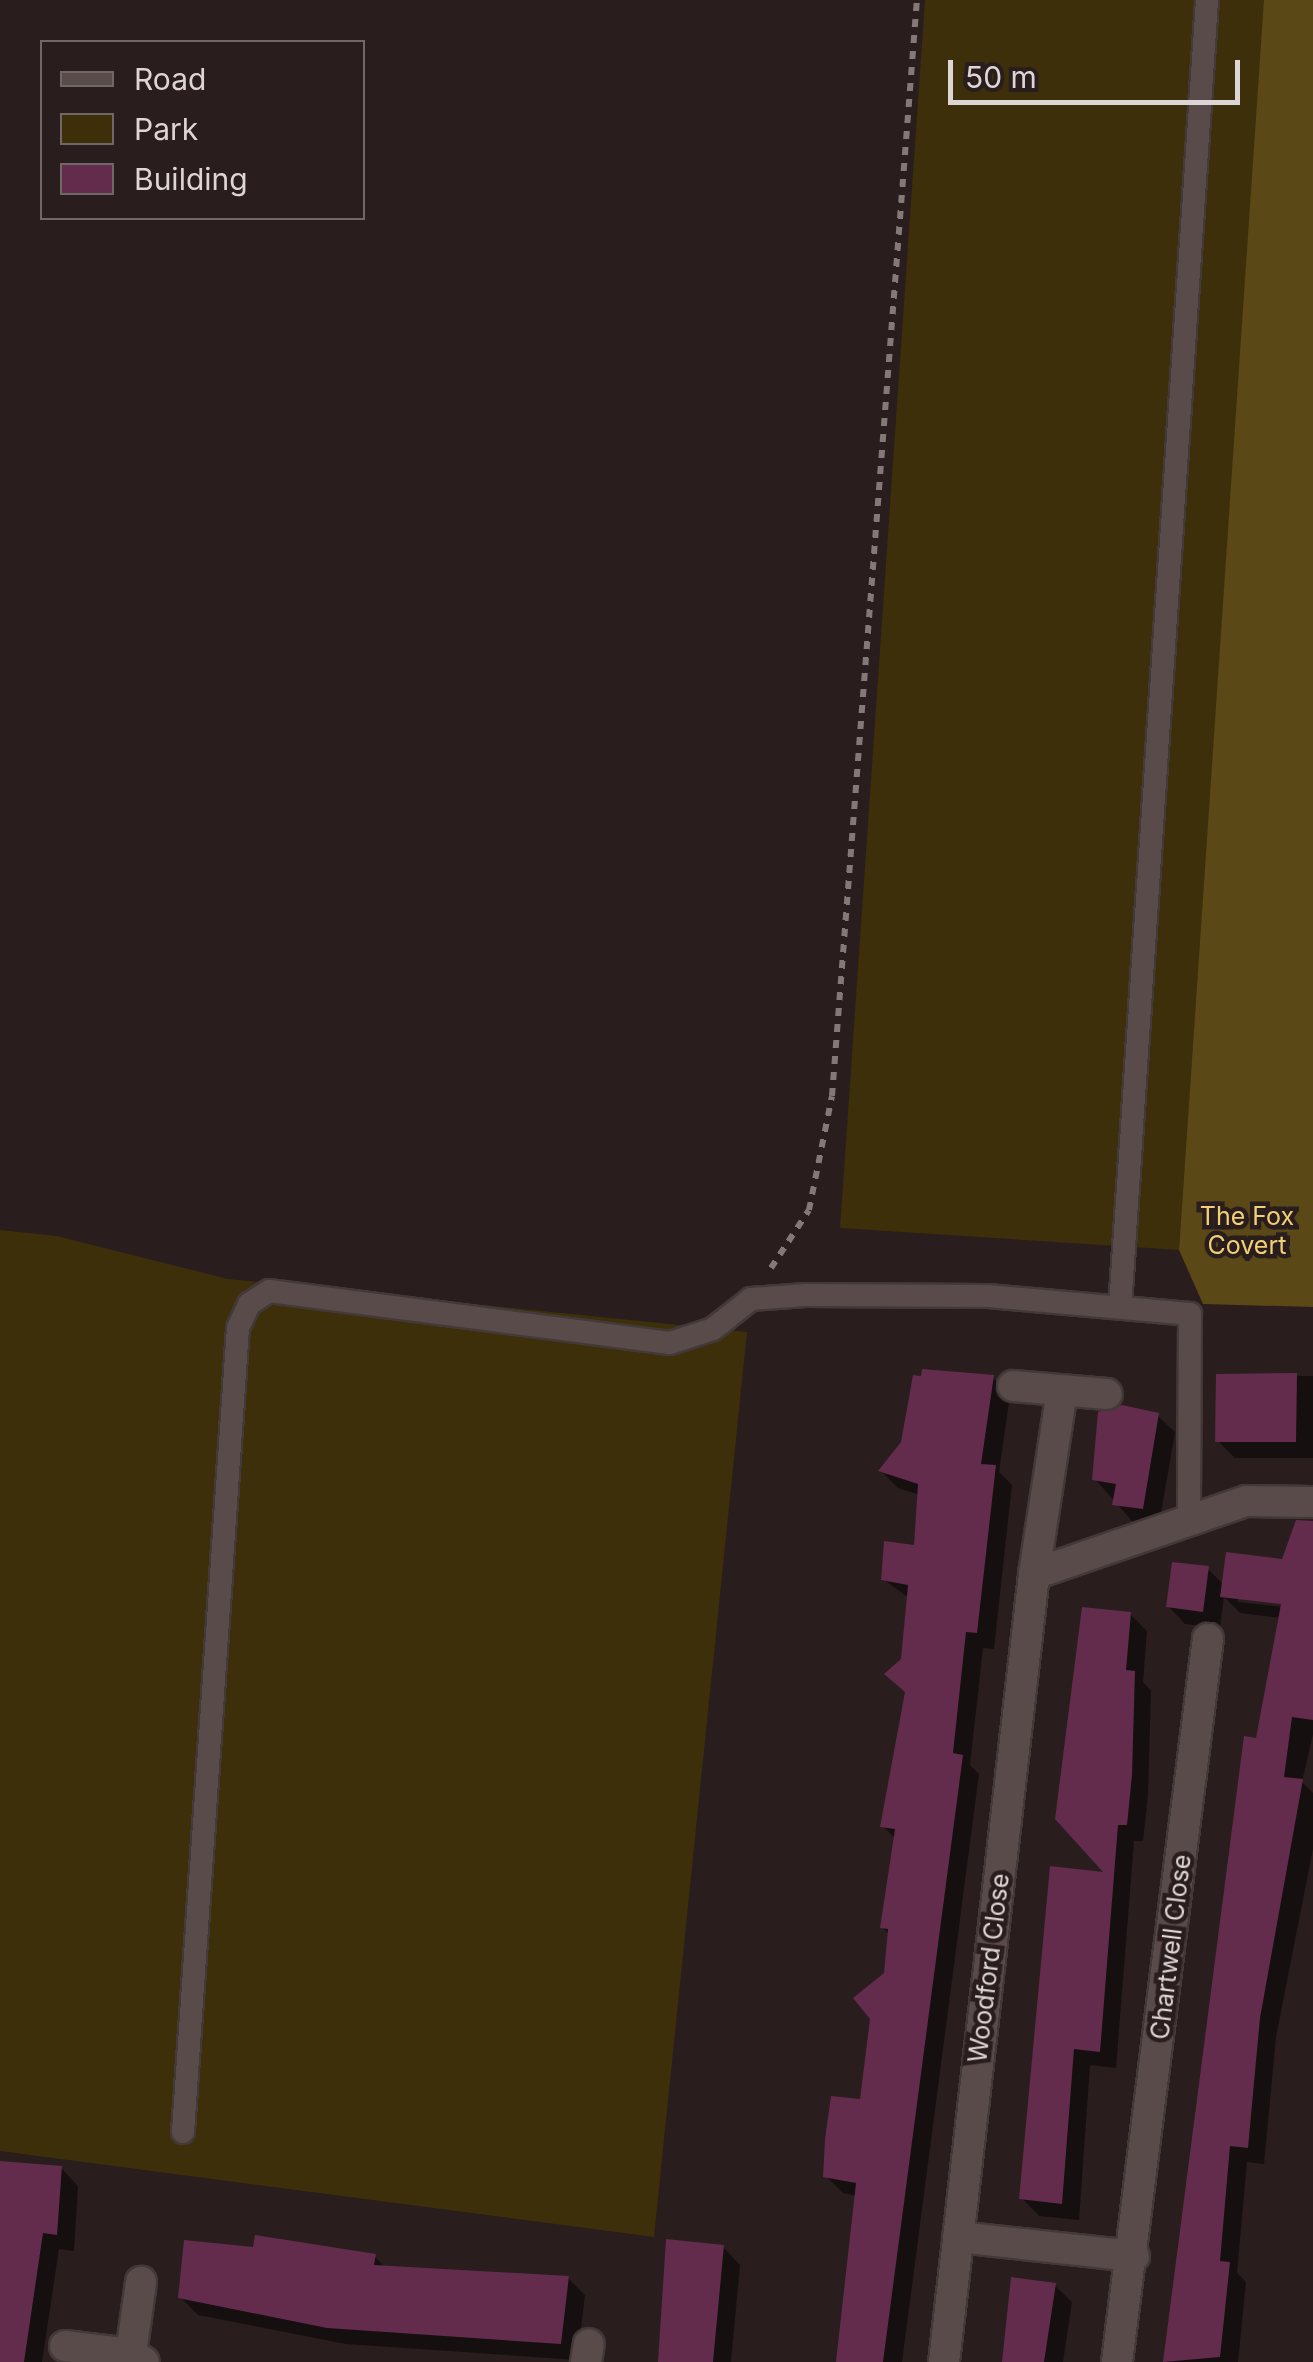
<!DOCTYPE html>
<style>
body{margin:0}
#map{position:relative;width:1313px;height:2362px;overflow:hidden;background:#291d1d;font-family:Inter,sans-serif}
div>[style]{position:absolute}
.green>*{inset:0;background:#3c2f0a}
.forest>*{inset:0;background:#5a4816}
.shadow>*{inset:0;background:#0007}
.building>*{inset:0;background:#632c4c}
.path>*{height:6px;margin-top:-3px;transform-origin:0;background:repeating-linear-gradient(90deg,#837979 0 8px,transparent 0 16px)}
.roads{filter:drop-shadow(2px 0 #433938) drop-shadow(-2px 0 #433938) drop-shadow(0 2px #433938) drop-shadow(0 -2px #433938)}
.lane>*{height:22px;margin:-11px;padding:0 11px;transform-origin:11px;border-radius:11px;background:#594b4a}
.street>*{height:30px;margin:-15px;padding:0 15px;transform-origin:15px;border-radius:15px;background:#594b4a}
span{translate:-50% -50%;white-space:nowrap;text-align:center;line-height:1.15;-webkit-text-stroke:9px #291d1d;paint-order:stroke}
.park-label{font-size:25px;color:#f2cf72}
.street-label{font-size:25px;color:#ded6d5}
.legend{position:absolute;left:40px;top:40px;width:325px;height:180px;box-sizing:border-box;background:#291d1d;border:2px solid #716767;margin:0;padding:12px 18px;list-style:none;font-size:30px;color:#ded6d5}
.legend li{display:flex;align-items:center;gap:20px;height:50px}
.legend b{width:50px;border:2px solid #716767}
.scale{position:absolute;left:948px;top:60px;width:292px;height:45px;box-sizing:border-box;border:5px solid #ded6d5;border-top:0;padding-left:12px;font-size:30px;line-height:35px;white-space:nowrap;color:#ded6d5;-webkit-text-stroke:8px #291d1d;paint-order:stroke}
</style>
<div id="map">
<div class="green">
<i style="clip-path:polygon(925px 0,1265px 0,1179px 1250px,840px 1228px)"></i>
<i style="clip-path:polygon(0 1230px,57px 1236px,228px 1279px,747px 1332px,654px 2237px,0 2151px)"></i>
</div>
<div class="forest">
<i style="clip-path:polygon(1264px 0,1313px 0,1313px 1307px,1203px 1304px,1179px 1250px)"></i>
</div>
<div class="shadow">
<i style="clip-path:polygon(1218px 1376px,1313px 1376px,1313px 1458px,1235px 1458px,1218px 1441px)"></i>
<i style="clip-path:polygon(993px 1378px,1010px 1395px,999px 1472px,1012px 1485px,994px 1649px,983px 1648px,970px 1765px,979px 1774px,902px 2362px,838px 2362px,857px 2196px,843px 2193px,826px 2176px,862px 2102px,886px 1974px,890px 1935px,882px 1927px,896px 1839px,883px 1826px,907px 1693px,909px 1598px,883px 1579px,916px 1548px,920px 1495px,898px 1488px,881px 1471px)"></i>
<i style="clip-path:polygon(1157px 1415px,1175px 1432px,1159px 1525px,1132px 1521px,1095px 1479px)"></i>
<i style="clip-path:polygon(evenodd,1286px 1547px,1313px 1550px,1313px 1734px,1302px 1782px,1313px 1793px,1313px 1849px,1276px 2037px,1264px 2164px,1247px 2162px,1237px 2273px,1246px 2282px,1238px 2362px,1164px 2362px,1246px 1739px,1258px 1740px,1281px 1618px,1240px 1613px,1224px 1597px,1220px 1628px,1185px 1624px,1168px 1606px,1208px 1569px,1224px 1585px,1284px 1562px,1286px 1547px,1238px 1597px,1294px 1603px,1294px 1608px,1238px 1602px,1238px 1597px)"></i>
<i style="clip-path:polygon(1130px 1614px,1147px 1631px,1143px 1682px,1151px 1691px,1148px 1794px,1143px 1841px,1134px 1841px,1116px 2068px,1090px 2065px,1079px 2220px,1039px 2216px,1022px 2198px,1110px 1875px)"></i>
<i style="clip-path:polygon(0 2164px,61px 2168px,78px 2186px,74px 2251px,59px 2249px,42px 2362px,0 2362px)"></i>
<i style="clip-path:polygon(723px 2247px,740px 2265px,731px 2362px,660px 2362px)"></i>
<i style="clip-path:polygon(374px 2256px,386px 2268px,568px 2278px,585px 2295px,577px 2360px,346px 2344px,198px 2315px,180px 2297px)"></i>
<i style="clip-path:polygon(1054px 2285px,1072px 2302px,1063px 2362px,1004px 2362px)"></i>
</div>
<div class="building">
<i style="clip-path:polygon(922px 1369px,994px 1375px,981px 1464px,996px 1465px,977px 1633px,966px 1632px,953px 1753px,963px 1755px,883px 2362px,836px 2362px,856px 2183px,823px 2177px,825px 2139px,831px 2096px,860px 2099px,870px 2019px,853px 1998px,884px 1973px,888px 1929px,880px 1928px,895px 1829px,880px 1827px,905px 1692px,884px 1674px,901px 1659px,908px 1585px,881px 1580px,884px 1541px,914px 1545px,918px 1484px,878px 1471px,901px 1442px,913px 1375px,921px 1376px)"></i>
<i style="clip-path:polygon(1297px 1373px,1296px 1442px,1215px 1442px,1216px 1374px)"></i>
<i style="clip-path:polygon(1122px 1405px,1159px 1413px,1143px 1509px,1112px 1505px,1116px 1484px,1092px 1480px,1098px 1412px)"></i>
<i style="clip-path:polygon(1296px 1520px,1313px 1521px,1313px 1720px,1292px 1717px,1284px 1777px,1303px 1779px,1260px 2018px,1248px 2148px,1230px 2146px,1220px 2261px,1230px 2262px,1220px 2357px,1163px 2362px,1244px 1736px,1256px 1738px,1281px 1604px,1220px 1597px,1226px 1552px,1282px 1559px)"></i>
<i style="clip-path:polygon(1172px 1562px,1209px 1566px,1203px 1612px,1166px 1607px)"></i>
<i style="clip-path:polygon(1082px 1607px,1131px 1612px,1126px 1670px,1135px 1671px,1132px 1775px,1127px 1825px,1118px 1825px,1100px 2052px,1074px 2049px,1062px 2204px,1019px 2199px,1050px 1866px,1103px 1872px,1055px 1819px)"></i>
<i style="clip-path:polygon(0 2161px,62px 2166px,57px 2235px,43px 2233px,24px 2362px,0 2362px)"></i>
<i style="clip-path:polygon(255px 2235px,376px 2254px,374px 2265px,569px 2276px,561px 2344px,327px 2328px,178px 2298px,184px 2240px,253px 2247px)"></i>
<i style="clip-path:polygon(666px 2239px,724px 2245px,713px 2362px,658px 2362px)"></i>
<i style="clip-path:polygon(1011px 2277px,1056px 2283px,1044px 2362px,1002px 2362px)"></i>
</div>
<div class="path">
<i style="left:771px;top:1268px;width:69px;rotate:-56.8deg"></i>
<i style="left:809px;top:1210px;width:116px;rotate:-78.6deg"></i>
<i style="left:832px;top:1096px;width:1099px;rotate:-85.57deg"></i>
</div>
<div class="roads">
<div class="lane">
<i style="left:1120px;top:1307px;width:1310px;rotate:-86.19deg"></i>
<i style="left:183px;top:2132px;width:806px;rotate:-86.09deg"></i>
<i style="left:238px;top:1328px;width:26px;rotate:-65deg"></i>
<i style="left:249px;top:1304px;width:24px;rotate:-33deg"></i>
<i style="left:269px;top:1291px;width:404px;rotate:7.4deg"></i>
<i style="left:670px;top:1343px;width:45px;rotate:-18deg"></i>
<i style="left:713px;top:1329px;width:48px;rotate:-38.3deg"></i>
<i style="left:751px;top:1299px;width:55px;rotate:-4.2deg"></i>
<i style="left:806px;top:1295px;width:182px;rotate:0.3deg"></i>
<i style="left:988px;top:1296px;width:203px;rotate:5.1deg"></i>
<i style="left:1190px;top:1314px;width:206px;rotate:90.3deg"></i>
</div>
<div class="street">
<i style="left:1013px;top:1386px;width:94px;rotate:4.9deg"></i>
<i style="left:1034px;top:1574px;width:224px;rotate:-19deg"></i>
<i style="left:1246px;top:1501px;width:67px;rotate:0.9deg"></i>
<i style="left:958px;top:2237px;width:177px;rotate:6.2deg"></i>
<i style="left:65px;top:2346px;width:66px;rotate:6.9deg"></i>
<i style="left:131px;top:2354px;width:15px;rotate:32deg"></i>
<i style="left:131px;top:2354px;width:73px;rotate:-82.1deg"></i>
<i style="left:586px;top:2362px;width:18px;rotate:-81deg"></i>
<i style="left:944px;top:2362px;width:793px;rotate:-83.48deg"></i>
<i style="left:1034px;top:1574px;width:184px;rotate:-81.3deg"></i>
<i style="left:1117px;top:2362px;width:729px;rotate:-82.83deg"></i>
</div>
</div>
<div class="park-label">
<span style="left:1247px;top:1231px">The Fox<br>Covert</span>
</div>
<div class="street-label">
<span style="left:1171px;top:1947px;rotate:-83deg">Chartwell Close</span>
<span style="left:989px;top:1968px;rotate:-83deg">Woodford Close</span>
</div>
<ul class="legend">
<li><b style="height:12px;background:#594b4a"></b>Road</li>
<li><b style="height:28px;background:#3c2f0a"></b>Park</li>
<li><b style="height:28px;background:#632c4c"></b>Building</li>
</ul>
<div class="scale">50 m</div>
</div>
